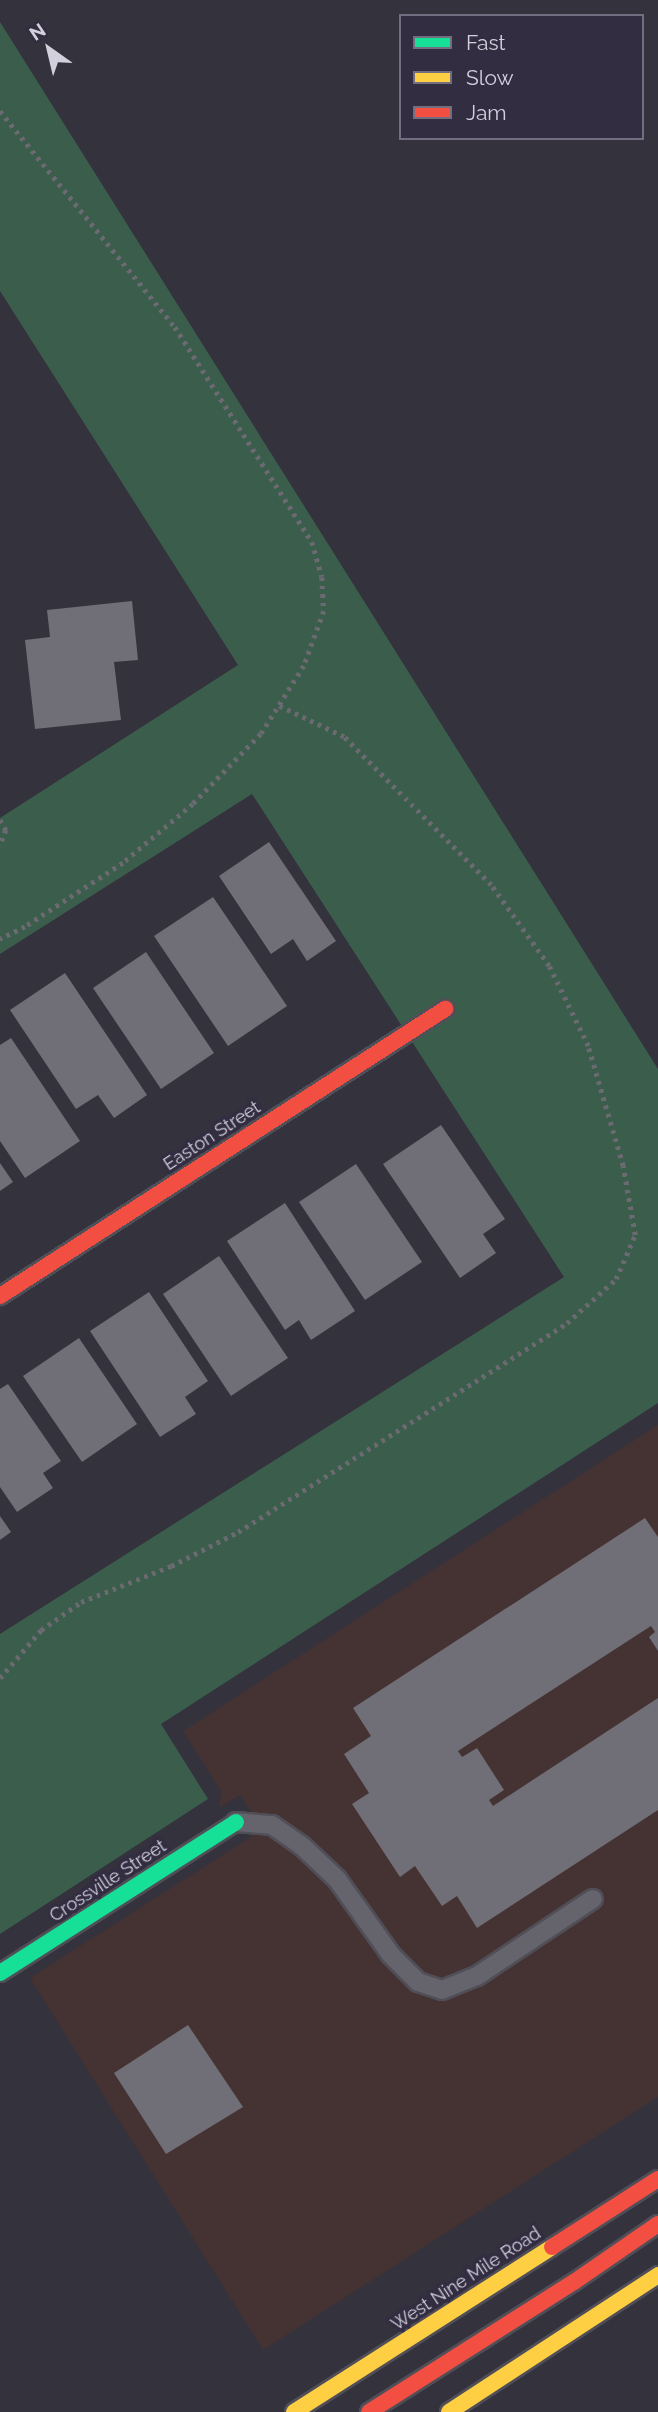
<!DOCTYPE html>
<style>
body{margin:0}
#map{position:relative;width:658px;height:2412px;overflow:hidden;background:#34323c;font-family:Raleway,sans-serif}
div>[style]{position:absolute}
.commercial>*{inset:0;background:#443332}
.green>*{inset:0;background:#3b5d4c}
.building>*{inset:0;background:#706e77}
.path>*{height:4.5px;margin-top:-2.25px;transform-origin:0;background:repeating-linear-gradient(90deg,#6b6a71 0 3.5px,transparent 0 8.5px)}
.roads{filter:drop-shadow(2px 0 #504e57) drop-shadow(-2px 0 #504e57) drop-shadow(0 2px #504e57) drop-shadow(0 -2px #504e57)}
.lane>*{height:18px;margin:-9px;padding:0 9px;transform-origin:9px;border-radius:9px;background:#65636c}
.fast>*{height:16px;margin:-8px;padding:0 8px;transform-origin:8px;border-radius:8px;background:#16e098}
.slow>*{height:16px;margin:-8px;padding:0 8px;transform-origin:8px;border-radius:8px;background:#ffcf43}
.jam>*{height:16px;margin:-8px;padding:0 8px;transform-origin:8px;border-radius:8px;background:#f24e42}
span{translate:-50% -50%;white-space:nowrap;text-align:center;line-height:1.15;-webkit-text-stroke:7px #322d41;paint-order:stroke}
.street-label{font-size:18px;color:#d3d0dd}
.legend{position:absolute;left:399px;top:14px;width:245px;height:126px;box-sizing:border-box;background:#322d41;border:2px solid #726e7f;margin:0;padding:9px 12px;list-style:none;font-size:21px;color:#d3d0dd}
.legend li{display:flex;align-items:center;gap:14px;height:35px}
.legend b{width:35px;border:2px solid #726e7f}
.north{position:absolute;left:14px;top:14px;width:70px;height:70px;-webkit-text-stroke:5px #322d41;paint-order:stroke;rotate:326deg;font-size:19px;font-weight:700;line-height:28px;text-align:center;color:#d3d0dd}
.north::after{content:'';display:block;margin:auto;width:24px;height:32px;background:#d3d0dd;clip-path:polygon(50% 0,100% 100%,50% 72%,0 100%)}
</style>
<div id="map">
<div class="commercial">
<i style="clip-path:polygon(658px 1425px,658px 2097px,263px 2350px,30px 1978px,262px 1830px,240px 1795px,219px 1808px,221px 1791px,183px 1731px)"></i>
</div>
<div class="green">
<i style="clip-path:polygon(0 22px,658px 1069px,658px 1403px,161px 1724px,208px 1799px,0 1934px,0 1634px,564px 1277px,252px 794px,0 954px,0 818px,238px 665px,0 291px)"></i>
</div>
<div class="building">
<i style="clip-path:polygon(132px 601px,138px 660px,114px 662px,121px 720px,35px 729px,25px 640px,50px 637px,47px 610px)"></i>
<i style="clip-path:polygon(269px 842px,336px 941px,307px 961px,293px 939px,271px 954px,219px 876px)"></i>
<i style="clip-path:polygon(213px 897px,287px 1006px,228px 1046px,154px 936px)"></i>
<i style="clip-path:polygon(146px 952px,214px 1053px,161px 1089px,93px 988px)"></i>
<i style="clip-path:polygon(65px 973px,147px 1095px,114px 1118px,98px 1095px,76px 1109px,10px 1010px)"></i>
<i style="clip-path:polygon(11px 1038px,80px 1141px,25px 1178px,0 1141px,0 1045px)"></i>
<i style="clip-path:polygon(441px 1125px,505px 1219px,483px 1234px,496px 1253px,460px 1278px,383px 1164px)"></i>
<i style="clip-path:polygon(0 1163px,13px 1182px,0 1191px)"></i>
<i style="clip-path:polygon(356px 1164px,422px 1262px,365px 1300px,299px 1202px)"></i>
<i style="clip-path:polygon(285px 1203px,355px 1311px,311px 1340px,299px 1320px,285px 1330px,227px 1241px)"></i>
<i style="clip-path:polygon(219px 1256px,288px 1358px,231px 1396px,163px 1294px)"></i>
<i style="clip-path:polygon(149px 1292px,208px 1381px,185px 1397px,196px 1414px,160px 1437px,90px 1331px)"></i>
<i style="clip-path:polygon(79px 1338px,137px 1424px,82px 1462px,23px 1376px)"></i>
<i style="clip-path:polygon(8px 1384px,61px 1461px,43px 1473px,53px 1488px,17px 1512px,0 1487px,0 1389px)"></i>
<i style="clip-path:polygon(0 1516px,11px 1532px,0 1540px)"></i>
<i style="clip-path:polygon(645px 1518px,658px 1537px,658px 1651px,649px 1637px,655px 1632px,651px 1626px,458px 1751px,462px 1757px,477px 1748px,504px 1790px,489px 1800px,493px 1806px,658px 1698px,658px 1810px,477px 1928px,457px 1896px,442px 1906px,415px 1866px,400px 1877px,352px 1804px,369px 1793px,344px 1754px,371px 1736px,353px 1708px)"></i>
<i style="clip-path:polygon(188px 2025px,243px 2107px,166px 2154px,114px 2073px)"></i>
</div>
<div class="path">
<i style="left:0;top:111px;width:278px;rotate:51deg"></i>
<i style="left:175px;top:327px;width:255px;rotate:57.5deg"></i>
<i style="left:312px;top:542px;width:36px;rotate:74deg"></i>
<i style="left:322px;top:577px;width:34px;rotate:87deg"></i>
<i style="left:324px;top:611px;width:59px;rotate:110deg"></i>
<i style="left:304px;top:666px;width:80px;rotate:122.3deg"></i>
<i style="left:261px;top:734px;width:98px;rotate:134.2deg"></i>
<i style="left:193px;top:804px;width:92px;rotate:139.9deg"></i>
<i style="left:123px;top:863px;width:117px;rotate:146.9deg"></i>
<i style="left:25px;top:927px;width:28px;rotate:154deg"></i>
<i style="left:0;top:820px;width:12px;rotate:59deg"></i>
<i style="left:6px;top:830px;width:17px;rotate:111deg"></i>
<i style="left:0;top:1678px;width:63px;rotate:-49.5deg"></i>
<i style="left:41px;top:1630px;width:49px;rotate:-35deg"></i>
<i style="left:81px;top:1602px;width:97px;rotate:-21.8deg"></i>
<i style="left:171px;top:1566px;width:75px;rotate:-26.9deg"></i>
<i style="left:238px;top:1532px;width:390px;rotate:-32.4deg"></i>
<i style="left:567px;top:1323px;width:66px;rotate:-41.9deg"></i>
<i style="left:616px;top:1279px;width:48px;rotate:-66.6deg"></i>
<i style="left:635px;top:1235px;width:70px;rotate:-99.9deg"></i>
<i style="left:623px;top:1166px;width:125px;rotate:-106.3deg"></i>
<i style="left:588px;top:1046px;width:89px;rotate:-116deg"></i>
<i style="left:549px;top:966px;width:100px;rotate:-125.6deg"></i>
<i style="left:491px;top:885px;width:209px;rotate:-134.8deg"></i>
<i style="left:344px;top:737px;width:72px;rotate:-154.5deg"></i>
</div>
<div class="roads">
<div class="lane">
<i style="left:236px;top:1822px;width:36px;rotate:5deg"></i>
<i style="left:272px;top:1825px;width:35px;rotate:35deg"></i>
<i style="left:301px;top:1845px;width:50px;rotate:43.4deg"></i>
<i style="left:337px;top:1879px;width:93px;rotate:54.6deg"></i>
<i style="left:391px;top:1955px;width:38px;rotate:45deg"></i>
<i style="left:418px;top:1982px;width:25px;rotate:18deg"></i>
<i style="left:442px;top:1990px;width:38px;rotate:-22deg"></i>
<i style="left:477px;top:1976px;width:139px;rotate:-33.6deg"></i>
</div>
<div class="fast">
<i style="left:0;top:1973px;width:280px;rotate:-32.6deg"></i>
</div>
<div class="slow">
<i style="left:294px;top:2412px;width:306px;rotate:-32.6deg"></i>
<i style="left:449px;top:2412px;width:250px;rotate:-33.2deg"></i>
</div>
<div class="jam">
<i style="left:0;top:1296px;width:530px;rotate:-32.82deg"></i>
<i style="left:552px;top:2247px;width:126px;rotate:-32.7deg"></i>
<i style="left:369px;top:2412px;width:243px;rotate:-32.4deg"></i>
<i style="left:574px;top:2282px;width:102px;rotate:-34.6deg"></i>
</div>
</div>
<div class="street-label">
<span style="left:212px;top:1136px;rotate:-33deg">Easton Street</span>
<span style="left:108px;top:1881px;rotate:-33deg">Crossville Street</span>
<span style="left:466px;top:2279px;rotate:-33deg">West Nine Mile Road</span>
</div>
<ul class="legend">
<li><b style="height:9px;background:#16e098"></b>Fast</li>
<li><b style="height:9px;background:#ffcf43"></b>Slow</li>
<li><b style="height:9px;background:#f24e42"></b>Jam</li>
</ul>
<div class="north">N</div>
</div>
